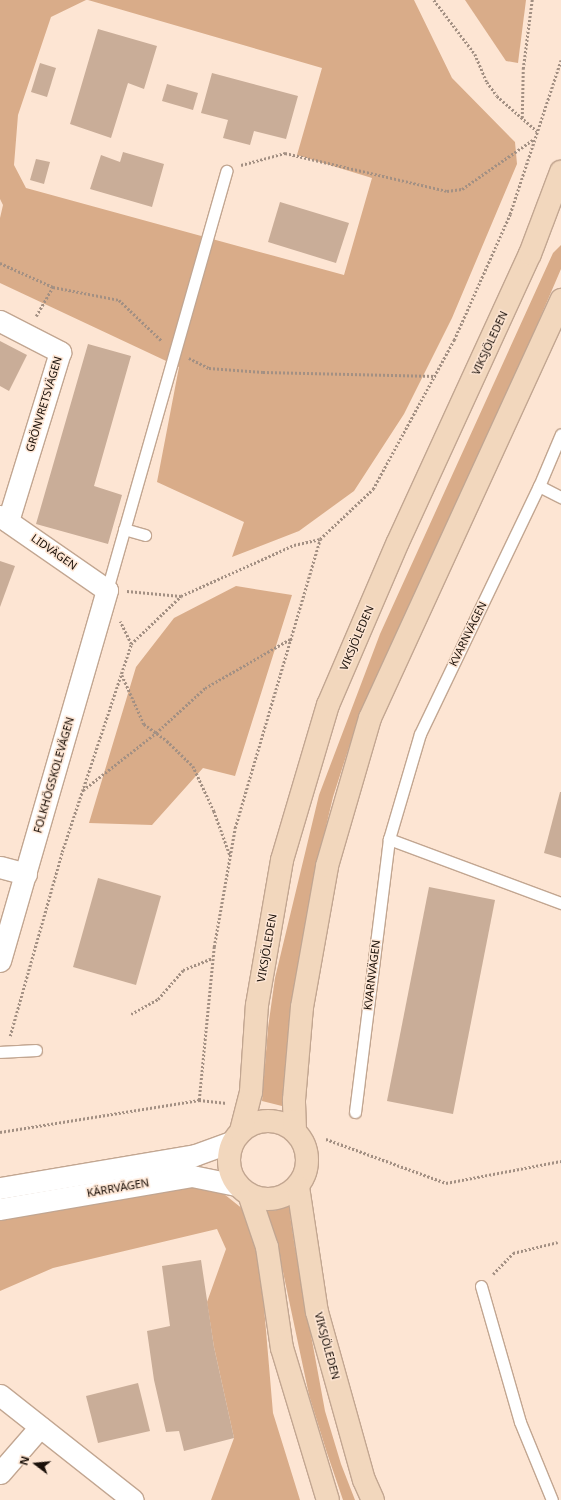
<!DOCTYPE html>
<meta charset="utf-8">
<style>
body{margin:0}
#map{position:relative;width:561px;height:1500px;overflow:hidden;background:#fde5d3;font-family:"Noto Sans",sans-serif}
div>[style]{position:absolute}
.green>*{inset:0;background:#d9ac89}
.building>*{inset:0;background:#c9ad98}
.path>*{height:2.5px;margin-top:-1.25px;transform-origin:0;background:repeating-linear-gradient(90deg,#a39083 0 2px,transparent 0 4px)}
.roads{filter:drop-shadow(1px 0 #c2a691) drop-shadow(-1px 0 #c2a691) drop-shadow(0 1px #c2a691) drop-shadow(0 -1px #c2a691)}
.lane>*{height:11px;margin:-5.5px;padding:0 5.5px;transform-origin:5.5px;border-radius:5.5px;background:#fff}
.street>*{height:21px;margin:-10.5px;padding:0 10.5px;transform-origin:10.5px;border-radius:10.5px;background:#fff}
.secondary>*{height:22px;margin:-11px;padding:0 11px;transform-origin:11px;border-radius:11px;background:#f2d7bd}
.secondary>.ring{margin:-11px;padding:0;box-sizing:content-box;background:none;border:22px solid #f2d7bd;border-radius:50%}
span{translate:-50% -50%;white-space:nowrap;text-align:center;line-height:1.15;-webkit-text-stroke:3px #fde5d3;paint-order:stroke}
.street-label{font-size:11px;color:#1a1009}
.north{position:absolute;left:16px;top:1444px;width:40px;height:40px;-webkit-text-stroke:3px #fde5d3;paint-order:stroke;rotate:286deg;font-size:11px;font-weight:700;line-height:16px;text-align:center;color:#1a1009}
.north::after{content:'';display:block;margin:auto;width:14px;height:18px;background:#1a1009;clip-path:polygon(50% 0,100% 100%,50% 72%,0 100%)}
</style>
<div id="map">
<div class="green">
<i style="clip-path:polygon(0 0,86px 0,51px 17px,18px 115px,14px 165px,26px 188px,344px 275px,372px 178px,297px 155px,322px 68px,88px 0,414px 0,452px 78px,515px 142px,517px 164px,452px 318px,404px 414px,354px 491px,299px 531px,232px 557px,244px 522px,157px 482px,179px 367px,0 283px,0 218px,3px 205px,0 199px)"></i>
<i style="clip-path:polygon(465px 0,526px 0,518px 63px,506px 61px)"></i>
<i style="clip-path:polygon(561px 245px,561px 269px,531px 339px,359px 716px,333px 797px,315px 873px,302px 940px,286px 1107px,262px 1101px,268px 1028px,275px 978px,319px 795px,380px 634px,553px 253px)"></i>
<i style="clip-path:polygon(236px 586px,292px 595px,235px 776px,203px 768px,152px 825px,89px 823px,136px 667px,174px 618px)"></i>
<i style="clip-path:polygon(185px 1186px,210px 1187px,224px 1194px,244px 1210px,258px 1236px,273px 1413px,300px 1500px,211px 1500px,234px 1438px,214px 1347px,207px 1302px,226px 1249px,217px 1229px,53px 1268px,0 1291px,0 1215px)"></i>
<i style="clip-path:polygon(292px 1204px,290px 1215px,295px 1248px,325px 1411px,341px 1464px,355px 1500px,343px 1500px,326px 1450px,309px 1395px,275px 1234px,265px 1210px,274px 1211px)"></i>
</div>
<div class="building">
<i style="clip-path:polygon(98px 29px,157px 46px,144px 89px,128px 83px,111px 138px,70px 124px)"></i>
<i style="clip-path:polygon(40px 63px,56px 68px,47px 97px,31px 92px)"></i>
<i style="clip-path:polygon(212px 73px,298px 96px,286px 139px,254px 131px,250px 145px,223px 138px,228px 120px,201px 113px)"></i>
<i style="clip-path:polygon(167px 84px,198px 93px,193px 110px,162px 101px)"></i>
<i style="clip-path:polygon(123px 152px,164px 164px,152px 207px,90px 189px,101px 155px,120px 162px)"></i>
<i style="clip-path:polygon(36px 159px,50px 162px,44px 184px,30px 180px)"></i>
<i style="clip-path:polygon(280px 202px,349px 223px,336px 263px,268px 242px)"></i>
<i style="clip-path:polygon(0 341px,27px 355px,9px 391px,0 386px)"></i>
<i style="clip-path:polygon(88px 344px,131px 356px,94px 486px,122px 495px,108px 544px,36px 524px)"></i>
<i style="clip-path:polygon(0 561px,15px 566px,0 607px)"></i>
<i style="clip-path:polygon(560px 792px,561px 792px,561px 858px,544px 853px)"></i>
<i style="clip-path:polygon(98px 878px,161px 896px,136px 985px,73px 967px)"></i>
<i style="clip-path:polygon(429px 887px,495px 900px,453px 1114px,387px 1101px)"></i>
<i style="clip-path:polygon(201px 1260px,214px 1347px,234px 1438px,184px 1451px,179px 1431px,166px 1432px,154px 1380px,147px 1331px,170px 1326px,162px 1266px)"></i>
<i style="clip-path:polygon(138px 1383px,150px 1431px,98px 1443px,86px 1396px)"></i>
</div>
<div class="path">
<i style="left:434px;top:0;width:68px;rotate:52.8deg"></i>
<i style="left:475px;top:54px;width:30px;rotate:67deg"></i>
<i style="left:487px;top:82px;width:17px;rotate:54deg"></i>
<i style="left:497px;top:96px;width:53px;rotate:41.2deg"></i>
<i style="left:522px;top:118px;width:49px;rotate:-88.8deg"></i>
<i style="left:523px;top:69px;width:70px;rotate:-82.6deg"></i>
<i style="left:241px;top:165px;width:46px;rotate:-15.3deg"></i>
<i style="left:285px;top:153px;width:166px;rotate:13.2deg"></i>
<i style="left:447px;top:191px;width:15px;rotate:-8deg"></i>
<i style="left:462px;top:189px;width:88px;rotate:-34.8deg"></i>
<i style="left:0;top:263px;width:58px;rotate:24.4deg"></i>
<i style="left:53px;top:287px;width:67px;rotate:11.1deg"></i>
<i style="left:119px;top:300px;width:59px;rotate:43.6deg"></i>
<i style="left:36px;top:316px;width:34px;rotate:-60deg"></i>
<i style="left:189px;top:358px;width:22px;rotate:27deg"></i>
<i style="left:209px;top:368px;width:54px;rotate:4.2deg"></i>
<i style="left:263px;top:372px;width:173px;rotate:1.3deg"></i>
<i style="left:127px;top:591px;width:54px;rotate:5.3deg"></i>
<i style="left:131px;top:644px;width:69px;rotate:-43.8deg"></i>
<i style="left:181px;top:596px;width:124px;rotate:-24.3deg"></i>
<i style="left:294px;top:545px;width:27px;rotate:-13deg"></i>
<i style="left:320px;top:539px;width:73px;rotate:-43.3deg"></i>
<i style="left:373px;top:489px;width:170px;rotate:-61.5deg"></i>
<i style="left:454px;top:340px;width:138px;rotate:-66deg"></i>
<i style="left:510px;top:214px;width:162px;rotate:-71.7deg"></i>
<i style="left:122px;top:675px;width:54px;rotate:65.8deg"></i>
<i style="left:144px;top:724px;width:29px;rotate:36deg"></i>
<i style="left:167px;top:741px;width:36px;rotate:44deg"></i>
<i style="left:193px;top:766px;width:50px;rotate:65deg"></i>
<i style="left:214px;top:811px;width:47px;rotate:70deg"></i>
<i style="left:83px;top:790px;width:93px;rotate:-38deg"></i>
<i style="left:156px;top:733px;width:67px;rotate:-42.6deg"></i>
<i style="left:205px;top:688px;width:100px;rotate:-29.9deg"></i>
<i style="left:131px;top:1014px;width:31px;rotate:-29deg"></i>
<i style="left:158px;top:999px;width:38px;rotate:-49deg"></i>
<i style="left:183px;top:970px;width:32px;rotate:-22deg"></i>
<i style="left:10px;top:1036px;width:191px;rotate:-74.2deg"></i>
<i style="left:62px;top:852px;width:219px;rotate:-71.6deg"></i>
<i style="left:131px;top:644px;width:25px;rotate:-116deg"></i>
<i style="left:199px;top:1100px;width:154px;rotate:-84.4deg"></i>
<i style="left:214px;top:947px;width:121px;rotate:-80deg"></i>
<i style="left:235px;top:828px;width:301px;rotate:-73.6deg"></i>
<i style="left:0;top:1132px;width:202px;rotate:-9.1deg"></i>
<i style="left:199px;top:1100px;width:28px;rotate:6deg"></i>
<i style="left:326px;top:1139px;width:128px;rotate:20.1deg"></i>
<i style="left:446px;top:1183px;width:117px;rotate:-10.8deg"></i>
<i style="left:493px;top:1274px;width:29px;rotate:-46deg"></i>
<i style="left:513px;top:1253px;width:46px;rotate:-13.7deg"></i>
</div>
<div class="roads">
<div class="lane">
<i style="left:539px;top:486px;width:25px;rotate:27deg"></i>
<i style="left:124px;top:529px;width:22px;rotate:16deg"></i>
<i style="left:107px;top:590px;width:436px;rotate:-74.1deg"></i>
<i style="left:389px;top:839px;width:184px;rotate:20.4deg"></i>
<i style="left:0;top:1052px;width:36px;rotate:-3deg"></i>
<i style="left:355px;top:1112px;width:275px;rotate:-82.9deg"></i>
<i style="left:389px;top:839px;width:109px;rotate:-73.6deg"></i>
<i style="left:420px;top:734px;width:275px;rotate:-64.4deg"></i>
<i style="left:539px;top:486px;width:56px;rotate:-67.1deg"></i>
<i style="left:481px;top:1286px;width:141px;rotate:74deg"></i>
<i style="left:520px;top:1422px;width:84px;rotate:67.7deg"></i>
</div>
<div class="street">
<i style="left:0;top:321px;width:68px;rotate:27.3deg"></i>
<i style="left:60px;top:352px;width:177px;rotate:107.1deg"></i>
<i style="left:0;top:516px;width:130px;rotate:34.7deg"></i>
<i style="left:107px;top:590px;width:386px;rotate:106.1deg"></i>
<i style="left:0;top:867px;width:27px;rotate:15deg"></i>
<i style="left:0;top:1188px;width:198px;rotate:-9.6deg"></i>
<i style="left:195px;top:1155px;width:38px;rotate:-20deg"></i>
<i style="left:0;top:1209px;width:195px;rotate:-9.8deg"></i>
<i style="left:192px;top:1176px;width:45px;rotate:11.6deg"></i>
<i style="left:0;top:1395px;width:169px;rotate:38.3deg"></i>
<i style="left:0;top:1473px;width:61px;rotate:-49deg"></i>
</div>
<div class="secondary">
<i class="ring" style="left:229px;top:1121px;width:56px;height:56px"></i>
<i style="left:241px;top:1131px;width:40px;rotate:-75.6deg"></i>
<i style="left:251px;top:1092px;width:87px;rotate:-86.1deg"></i>
<i style="left:257px;top:1005px;width:147px;rotate:-80.2deg"></i>
<i style="left:282px;top:860px;width:162px;rotate:-73.5deg"></i>
<i style="left:328px;top:705px;width:177px;rotate:-66.8deg"></i>
<i style="left:398px;top:542px;width:317px;rotate:-65.4deg"></i>
<i style="left:530px;top:254px;width:88px;rotate:-69.3deg"></i>
<i style="left:295px;top:1131px;width:31px;rotate:-92deg"></i>
<i style="left:294px;top:1100px;width:93px;rotate:-85.1deg"></i>
<i style="left:302px;top:1007px;width:143px;rotate:-79.9deg"></i>
<i style="left:327px;top:866px;width:154px;rotate:-73.8deg"></i>
<i style="left:370px;top:718px;width:460px;rotate:-65.4deg"></i>
<i style="left:298px;top:1187px;width:126px;rotate:81.4deg"></i>
<i style="left:317px;top:1312px;width:174px;rotate:74.4deg"></i>
<i style="left:364px;top:1480px;width:22px;rotate:66deg"></i>
<i style="left:250px;top:1197px;width:53px;rotate:71.2deg"></i>
<i style="left:267px;top:1247px;width:102px;rotate:81.6deg"></i>
<i style="left:282px;top:1348px;width:159px;rotate:73.2deg"></i>
</div>
</div>
<div class="street-label">
<span style="left:490px;top:343px;rotate:-65deg">VIKSJÖLEDEN</span>
<span style="left:44px;top:404px;rotate:-73deg">GRÖNVRETSVÄGEN</span>
<span style="left:54px;top:552px;rotate:35deg">LIDVÄGEN</span>
<span style="left:468px;top:634px;rotate:-64deg">KVARNVÄGEN</span>
<span style="left:357px;top:638px;rotate:-67deg">VIKSJÖLEDEN</span>
<span style="left:54px;top:775px;rotate:-74deg">FOLKHÖGSKOLEVÄGEN</span>
<span style="left:267px;top:948px;rotate:-80deg">VIKSJÖLEDEN</span>
<span style="left:372px;top:975px;rotate:-83deg">KVARNVÄGEN</span>
<span style="left:118px;top:1188px;rotate:-10deg">KÄRRVÄGEN</span>
<span style="left:327px;top:1346px;rotate:75deg">VIKSJÖLEDEN</span>
</div>
<div class="north">N</div>
</div>
